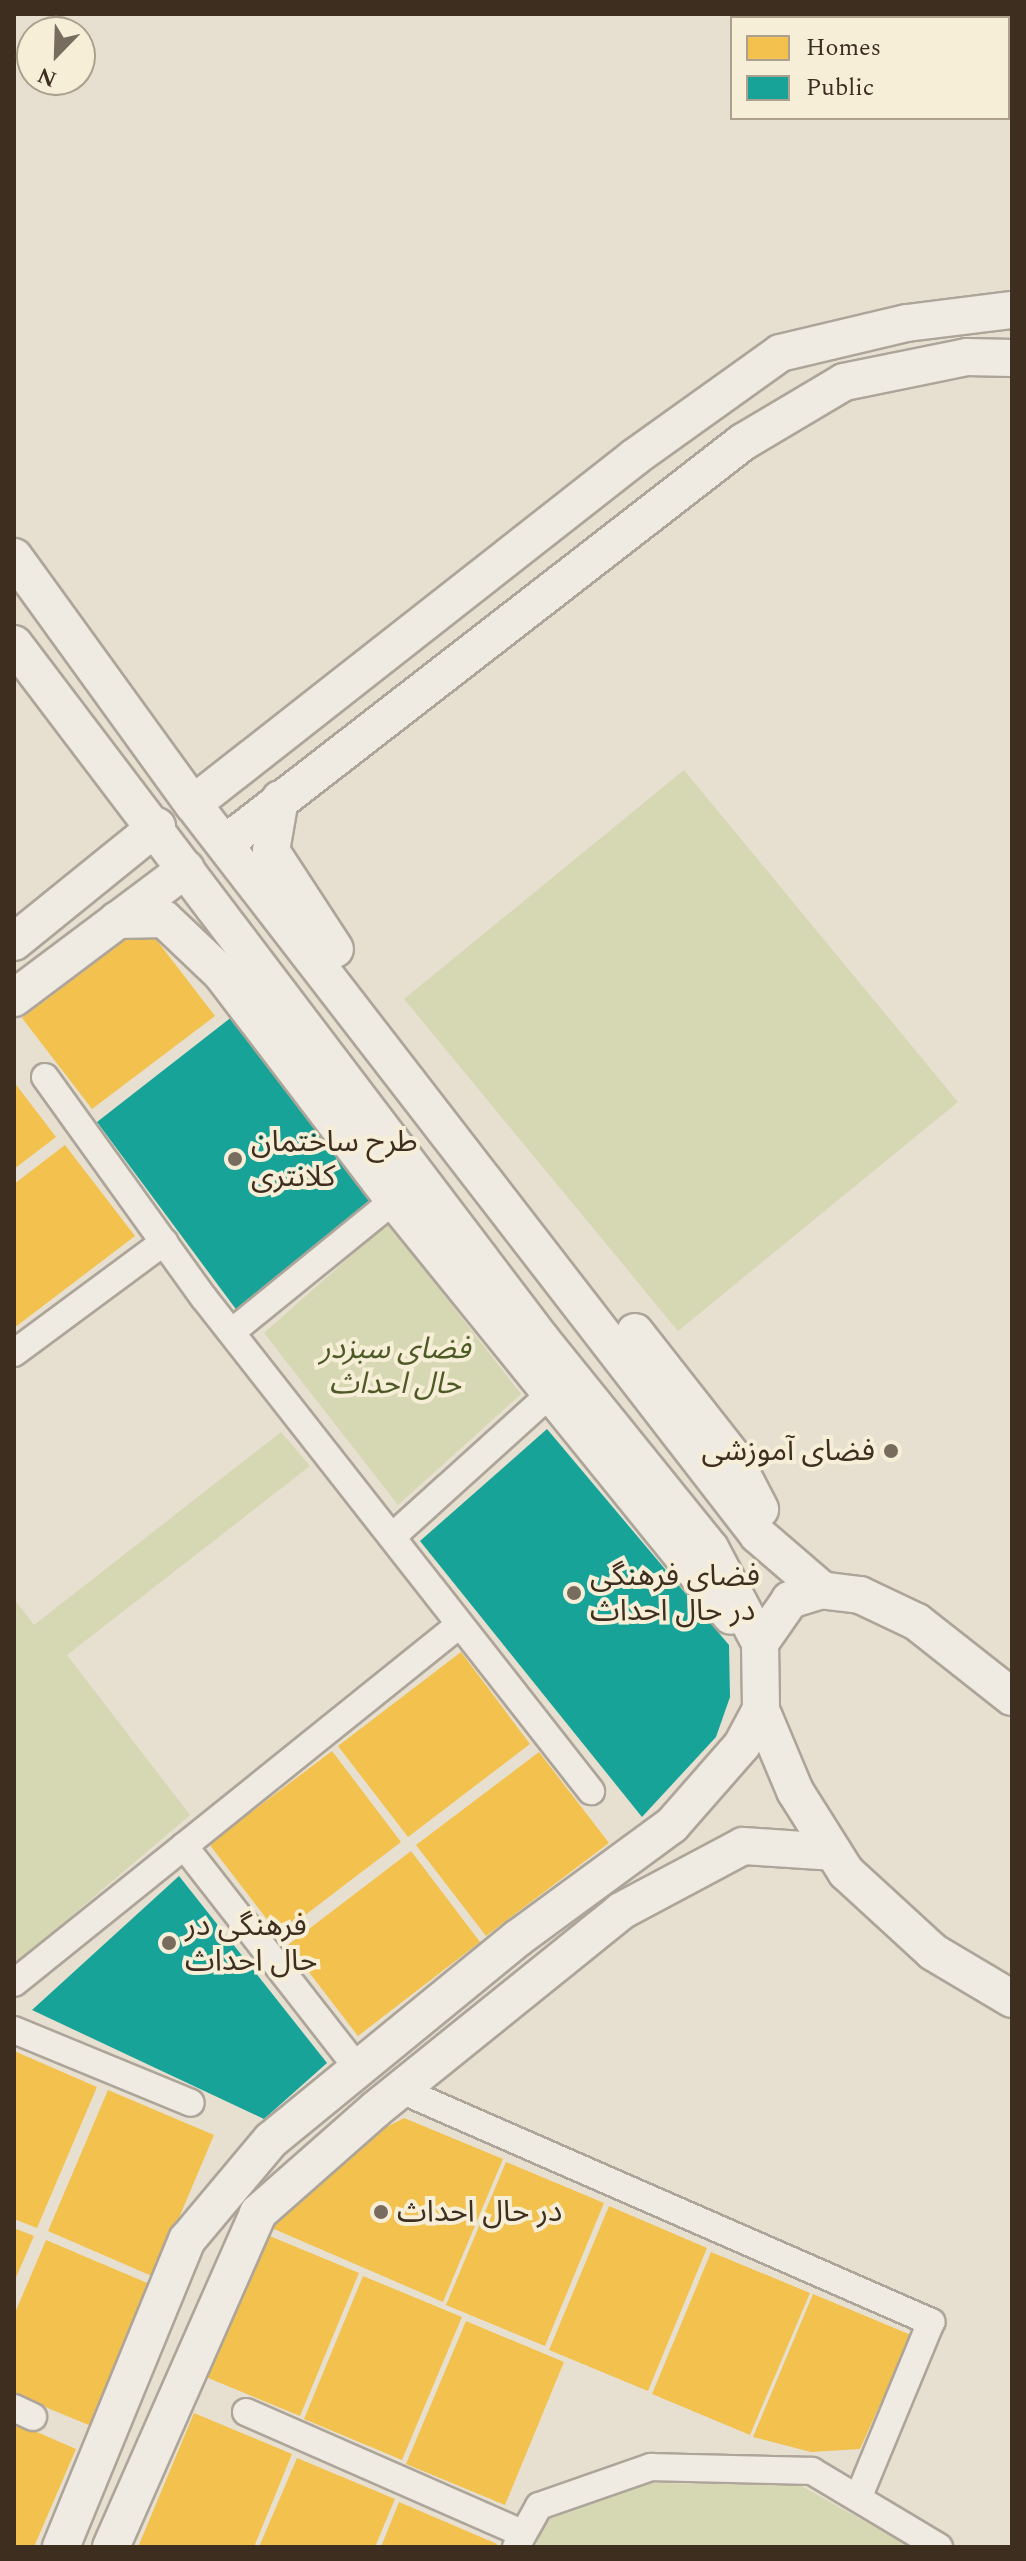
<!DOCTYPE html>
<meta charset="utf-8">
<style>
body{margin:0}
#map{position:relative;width:1026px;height:2561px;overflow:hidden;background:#e7e0d1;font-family:Spectral,"Noto Sans Arabic",serif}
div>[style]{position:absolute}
.green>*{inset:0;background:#d6d7b3}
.homes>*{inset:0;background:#f2c14e}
.public>*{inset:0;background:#17a398}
.roads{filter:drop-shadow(2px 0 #ada599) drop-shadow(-2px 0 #ada599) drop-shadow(0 2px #ada599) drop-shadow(0 -2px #ada599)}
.street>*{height:26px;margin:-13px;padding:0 13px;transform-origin:13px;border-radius:13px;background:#efebe3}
.secondary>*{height:36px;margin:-18px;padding:0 18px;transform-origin:18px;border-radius:18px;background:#efebe3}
.dots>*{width:22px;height:22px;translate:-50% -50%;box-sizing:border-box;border:4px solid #f7eed8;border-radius:50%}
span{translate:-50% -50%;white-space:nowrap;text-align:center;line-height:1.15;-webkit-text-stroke:8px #f7eed8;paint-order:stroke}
.poi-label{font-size:30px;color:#3d2e20}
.left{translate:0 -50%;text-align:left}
.right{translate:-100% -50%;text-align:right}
.park-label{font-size:30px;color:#4d5a26;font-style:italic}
.frame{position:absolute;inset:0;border:16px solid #3d2e20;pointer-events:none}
.legend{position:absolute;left:730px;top:16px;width:280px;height:104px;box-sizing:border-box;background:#f7eed8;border:2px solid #ada18e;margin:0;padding:10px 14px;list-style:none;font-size:24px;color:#3d2e20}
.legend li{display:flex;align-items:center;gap:16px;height:40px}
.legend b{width:40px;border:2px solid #ada18e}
.north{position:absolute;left:16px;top:16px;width:80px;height:80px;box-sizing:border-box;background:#f7eed8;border:2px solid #ada18e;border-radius:50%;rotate:203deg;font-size:22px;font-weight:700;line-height:32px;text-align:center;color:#3d2e20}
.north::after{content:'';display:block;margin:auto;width:28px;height:36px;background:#786c5e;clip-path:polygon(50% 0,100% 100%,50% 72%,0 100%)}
</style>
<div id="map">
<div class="green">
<i style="clip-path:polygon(684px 770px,958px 1102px,678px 1331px,404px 999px)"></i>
<i style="clip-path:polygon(388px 1223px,521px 1394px,398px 1505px,264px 1333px)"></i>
<i style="clip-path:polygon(281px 1432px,310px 1466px,67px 1655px,190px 1815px,14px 1965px,14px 1599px,34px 1625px)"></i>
<i style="clip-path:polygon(649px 2483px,800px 2485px,910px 2547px,535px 2547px,546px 2520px)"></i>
</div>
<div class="homes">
<i style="clip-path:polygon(145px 925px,215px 1016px,92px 1109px,22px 1018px)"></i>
<i style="clip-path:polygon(14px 1082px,56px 1137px,14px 1169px)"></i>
<i style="clip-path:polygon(65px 1145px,135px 1236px,14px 1328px,14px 1184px)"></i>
<i style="clip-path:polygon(461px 1652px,530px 1744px,408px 1837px,338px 1746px)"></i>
<i style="clip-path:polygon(332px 1751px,401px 1842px,279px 1935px,209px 1844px)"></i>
<i style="clip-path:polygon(539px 1752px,609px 1843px,486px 1936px,416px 1845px)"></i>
<i style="clip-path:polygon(411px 1851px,480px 1942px,358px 2036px,288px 1945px)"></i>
<i style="clip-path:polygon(14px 2051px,97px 2087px,37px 2228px,14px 2219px)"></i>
<i style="clip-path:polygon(108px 2090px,214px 2135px,154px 2277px,48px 2231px)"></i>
<i style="clip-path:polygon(404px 2118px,503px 2159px,443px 2302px,267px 2226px,371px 2135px)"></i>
<i style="clip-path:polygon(506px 2162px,604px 2203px,545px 2346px,446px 2305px)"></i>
<i style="clip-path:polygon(609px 2206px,707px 2248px,648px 2391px,549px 2350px)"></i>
<i style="clip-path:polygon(14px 2228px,34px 2236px,14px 2282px)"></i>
<i style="clip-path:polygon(260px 2232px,359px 2273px,300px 2416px,201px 2375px)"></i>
<i style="clip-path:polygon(46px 2240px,152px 2285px,91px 2426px,14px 2394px,14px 2315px)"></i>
<i style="clip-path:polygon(711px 2252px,810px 2293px,750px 2435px,652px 2394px)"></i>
<i style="clip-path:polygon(363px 2276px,462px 2317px,402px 2460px,304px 2419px)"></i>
<i style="clip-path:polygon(813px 2294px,911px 2335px,860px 2449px,811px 2452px,753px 2437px)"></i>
<i style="clip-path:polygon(466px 2321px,564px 2362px,505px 2505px,406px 2464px)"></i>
<i style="clip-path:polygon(194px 2413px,292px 2454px,254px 2547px,138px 2547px)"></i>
<i style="clip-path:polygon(14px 2422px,76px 2449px,34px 2547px,14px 2547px)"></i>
<i style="clip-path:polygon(297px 2458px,395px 2499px,375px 2547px,259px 2547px)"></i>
<i style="clip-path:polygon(399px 2502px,497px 2544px,496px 2547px,381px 2547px)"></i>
</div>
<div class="public">
<i style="clip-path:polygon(233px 1016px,374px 1197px,238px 1312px,97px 1122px)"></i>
<i style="clip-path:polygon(547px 1429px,729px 1645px,730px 1697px,716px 1737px,642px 1817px,420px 1541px)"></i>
<i style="clip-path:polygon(179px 1876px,327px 2063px,264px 2119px,32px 2010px)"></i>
</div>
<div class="roads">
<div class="street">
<i style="left:45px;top:1077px;width:272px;rotate:54.3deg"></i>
<i style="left:204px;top:1298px;width:627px;rotate:51.87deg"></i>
<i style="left:233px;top:1331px;width:208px;rotate:-39.1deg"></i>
<i style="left:14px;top:1353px;width:187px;rotate:-36.5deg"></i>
<i style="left:393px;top:1536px;width:212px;rotate:-42.1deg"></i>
<i style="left:184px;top:1846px;width:283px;rotate:52deg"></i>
<i style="left:14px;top:1983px;width:571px;rotate:-38.82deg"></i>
<i style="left:14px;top:2030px;width:191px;rotate:22.4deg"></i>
<i style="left:401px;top:2090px;width:579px;rotate:23.64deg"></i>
<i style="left:931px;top:2322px;width:188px;rotate:112.5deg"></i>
<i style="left:14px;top:2408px;width:21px;rotate:25deg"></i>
<i style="left:246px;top:2412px;width:301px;rotate:23.7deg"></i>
<i style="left:516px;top:2547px;width:47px;rotate:-60.7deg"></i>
<i style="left:539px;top:2506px;width:119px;rotate:-19.2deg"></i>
<i style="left:651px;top:2467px;width:161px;rotate:1.4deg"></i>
<i style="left:812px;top:2471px;width:148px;rotate:30.9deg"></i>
</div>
<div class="secondary">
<i style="left:14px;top:557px;width:305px;rotate:54.1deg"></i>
<i style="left:193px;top:804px;width:924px;rotate:52.3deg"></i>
<i style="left:758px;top:1535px;width:84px;rotate:40.7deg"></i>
<i style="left:14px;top:644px;width:874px;rotate:52.82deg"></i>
<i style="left:542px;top:1340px;width:267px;rotate:51.1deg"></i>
<i style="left:710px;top:1548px;width:107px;rotate:62.2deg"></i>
<i style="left:280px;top:799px;width:53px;rotate:99.8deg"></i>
<i style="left:271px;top:851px;width:117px;rotate:56.9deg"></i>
<i style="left:193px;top:804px;width:562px;rotate:-38.13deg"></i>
<i style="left:635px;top:457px;width:178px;rotate:-35.6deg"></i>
<i style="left:780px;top:353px;width:130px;rotate:-13.3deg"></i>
<i style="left:907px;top:323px;width:106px;rotate:-7.1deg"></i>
<i style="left:226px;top:843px;width:654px;rotate:-37.8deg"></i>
<i style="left:743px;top:442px;width:117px;rotate:-30.7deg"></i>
<i style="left:844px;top:382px;width:126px;rotate:-11.5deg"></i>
<i style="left:967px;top:357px;width:45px;rotate:1.3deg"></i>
<i style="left:117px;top:920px;width:47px;rotate:-1.2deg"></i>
<i style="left:164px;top:919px;width:79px;rotate:43.5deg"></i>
<i style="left:221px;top:973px;width:285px;rotate:52.7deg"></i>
<i style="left:394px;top:1200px;width:535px;rotate:50.99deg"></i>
<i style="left:14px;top:942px;width:184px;rotate:-39deg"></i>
<i style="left:14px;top:998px;width:215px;rotate:-36.9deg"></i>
<i style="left:635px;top:1332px;width:159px;rotate:51.9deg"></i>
<i style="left:733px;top:1457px;width:59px;rotate:62.6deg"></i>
<i style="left:1012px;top:1697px;width:121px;rotate:-141.7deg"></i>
<i style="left:917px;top:1622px;width:63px;rotate:-154.7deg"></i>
<i style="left:860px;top:1595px;width:38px;rotate:-173deg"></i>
<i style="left:822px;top:1590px;width:34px;rotate:163deg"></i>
<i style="left:790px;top:1600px;width:52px;rotate:124.9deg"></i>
<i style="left:760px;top:1643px;width:67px;rotate:89.1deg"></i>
<i style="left:761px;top:1710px;width:88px;rotate:67.2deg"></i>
<i style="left:795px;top:1791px;width:96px;rotate:57.8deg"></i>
<i style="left:846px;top:1872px;width:118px;rotate:42.6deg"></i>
<i style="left:933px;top:1952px;width:92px;rotate:30.7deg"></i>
<i style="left:61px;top:2547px;width:332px;rotate:-67.7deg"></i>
<i style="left:187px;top:2240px;width:131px;rotate:-50deg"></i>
<i style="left:271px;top:2140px;width:319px;rotate:-39.3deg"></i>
<i style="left:518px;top:1938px;width:191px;rotate:-36.3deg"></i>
<i style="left:672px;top:1825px;width:106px;rotate:-48.8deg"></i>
<i style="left:742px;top:1745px;width:40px;rotate:-62deg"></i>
<i style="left:111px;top:2547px;width:365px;rotate:-66.2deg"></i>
<i style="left:258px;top:2213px;width:157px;rotate:-41.4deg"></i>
<i style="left:376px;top:2109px;width:315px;rotate:-38.9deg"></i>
<i style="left:621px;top:1911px;width:138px;rotate:-28deg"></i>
<i style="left:743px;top:1846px;width:90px;rotate:3.8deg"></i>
</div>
</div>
<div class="dots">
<i style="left:235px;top:1159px;background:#786c5e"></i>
<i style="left:891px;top:1451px;background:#786c5e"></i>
<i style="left:574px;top:1593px;background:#786c5e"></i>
<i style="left:169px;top:1943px;background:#786c5e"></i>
<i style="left:381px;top:2212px;background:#786c5e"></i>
</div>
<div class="poi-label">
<span class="left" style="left:251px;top:1159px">طرح ساختمان<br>کلانتری</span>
<span class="right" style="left:875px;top:1451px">فضای آموزشی</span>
<span class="left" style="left:590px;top:1593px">فضای فرهنگی<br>در حال احداث</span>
<span class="left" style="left:185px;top:1943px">فرهنگی در<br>حال احداث</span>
<span class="left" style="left:397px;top:2212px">در حال احداث</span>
</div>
<div class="park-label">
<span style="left:395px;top:1366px">فضای سبزدر<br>حال احداث</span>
</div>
<div class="frame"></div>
<ul class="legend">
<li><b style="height:22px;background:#f2c14e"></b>Homes</li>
<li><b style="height:22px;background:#17a398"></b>Public</li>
</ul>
<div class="north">N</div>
</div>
